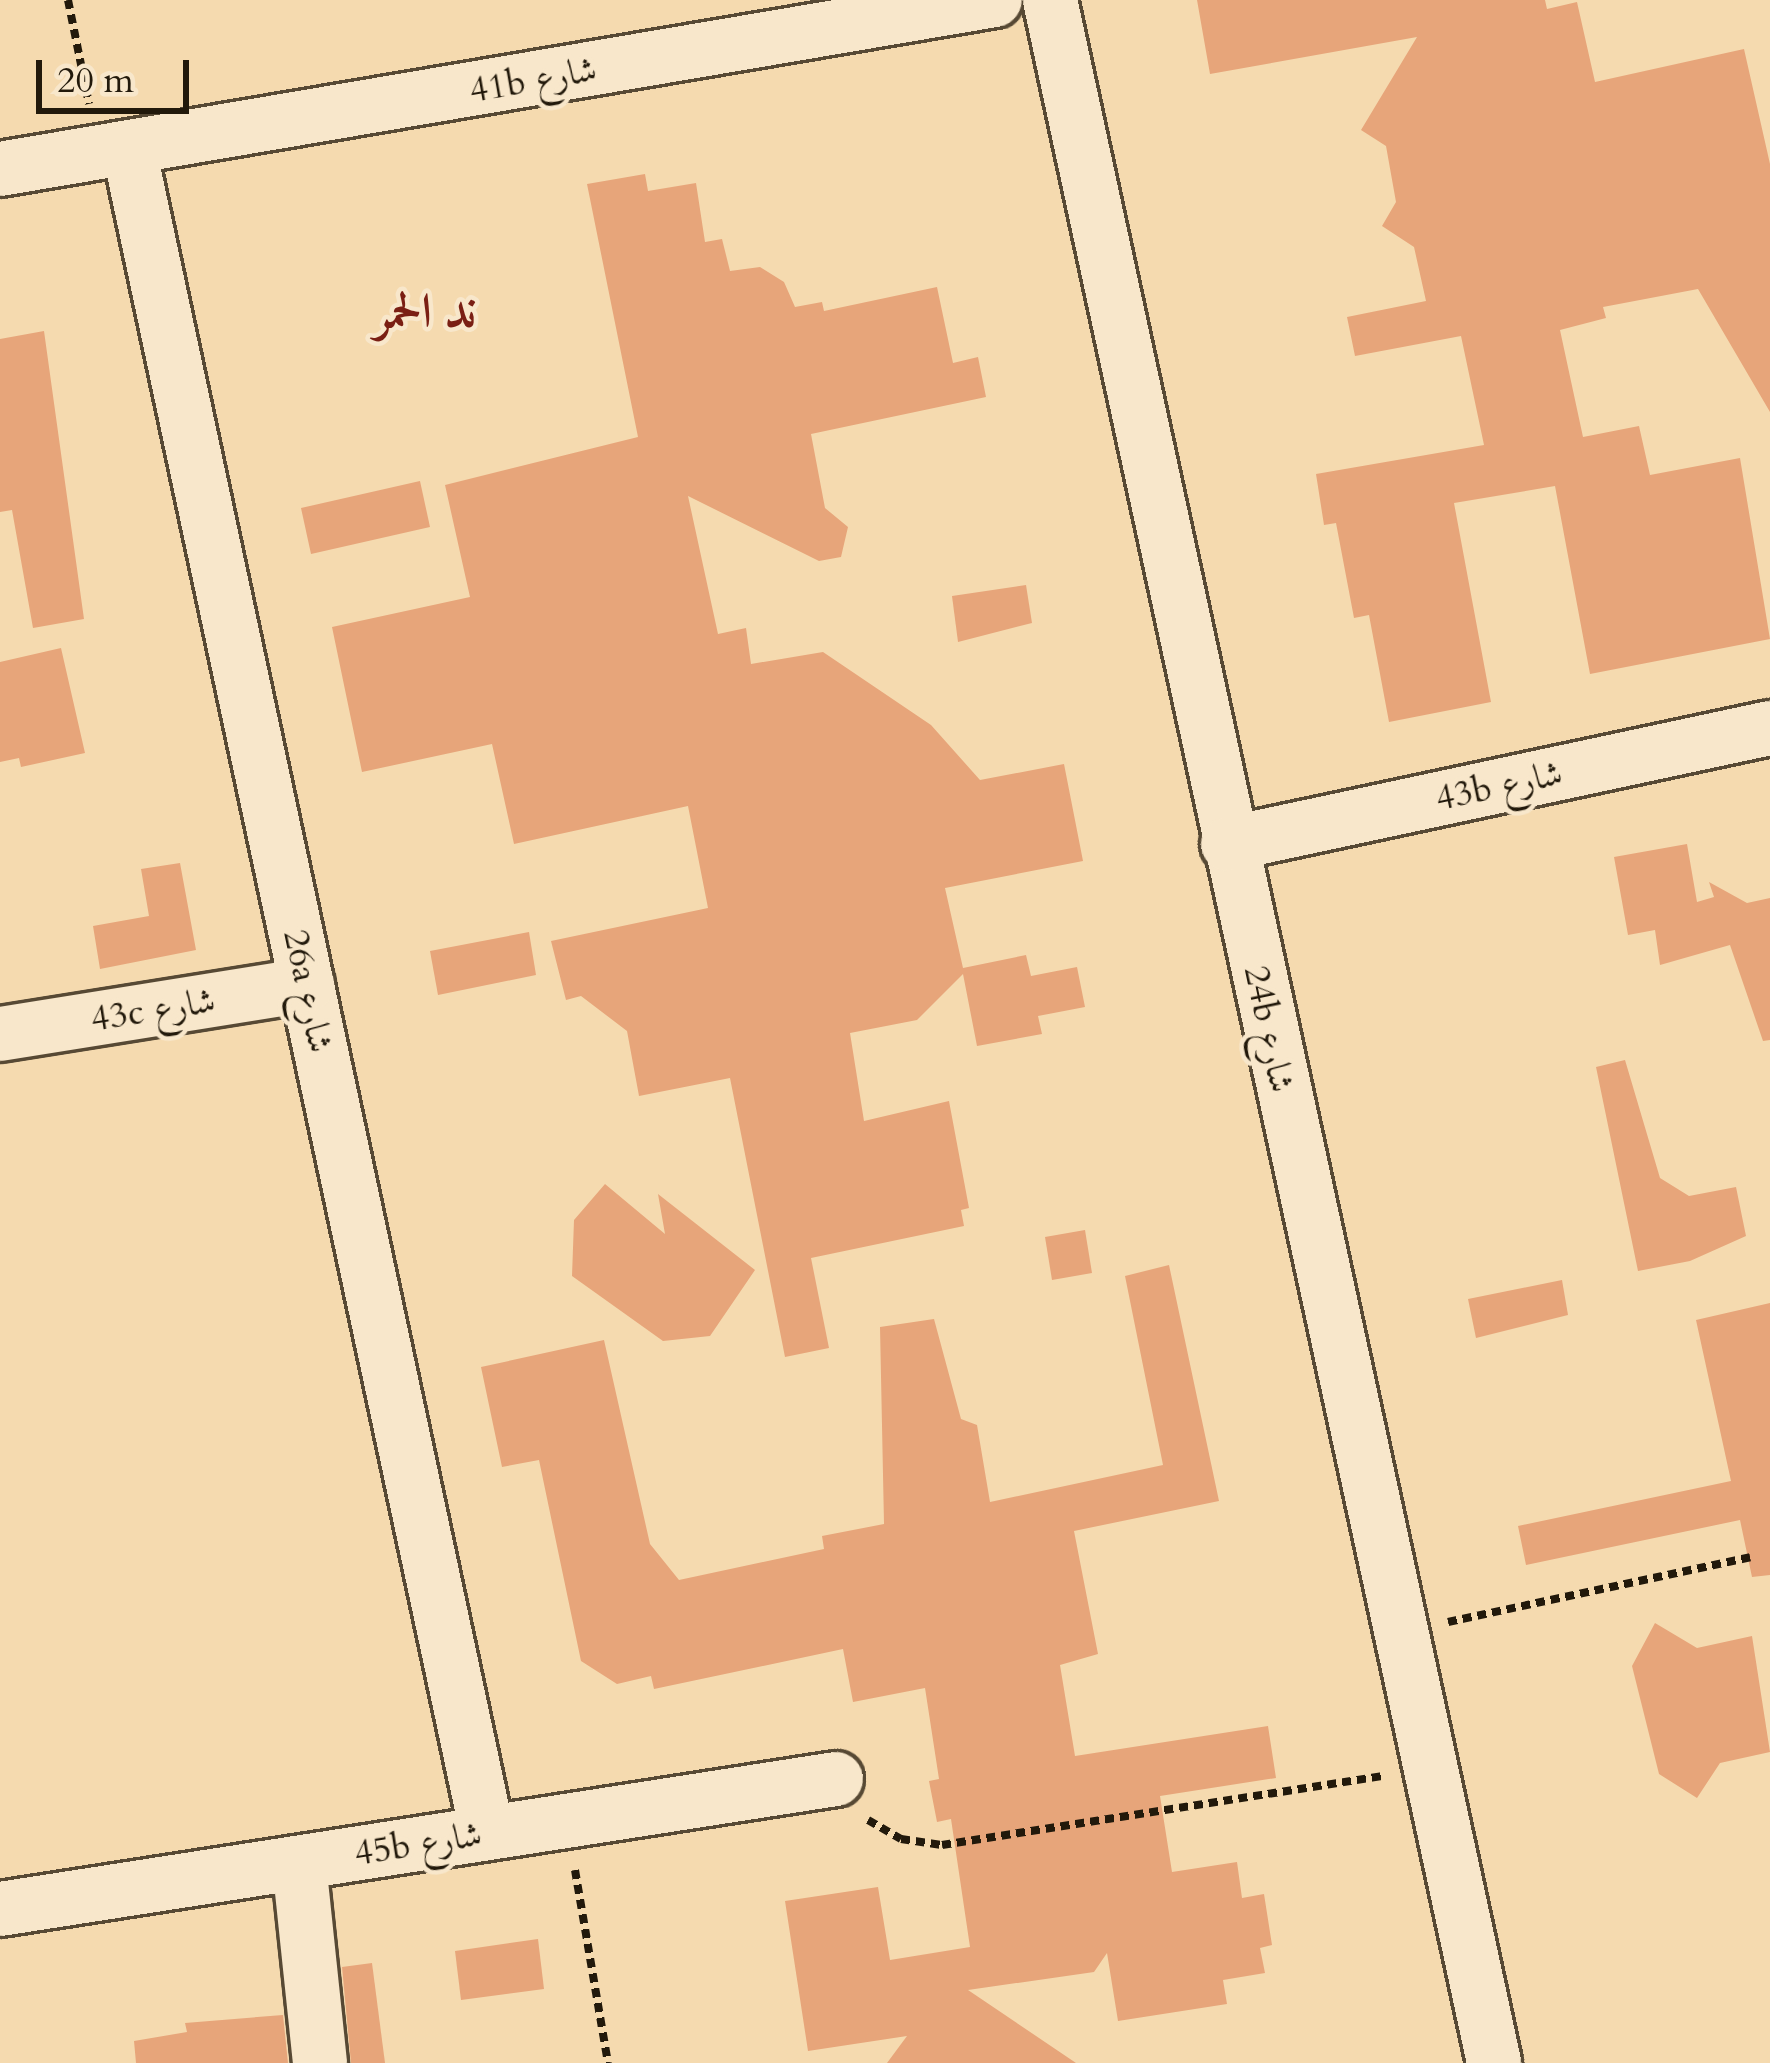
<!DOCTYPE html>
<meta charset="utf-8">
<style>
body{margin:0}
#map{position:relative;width:1770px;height:2063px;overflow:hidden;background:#f5daaf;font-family:Cardo,Amiri,serif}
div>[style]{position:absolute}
.building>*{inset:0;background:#e7a57a}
.path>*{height:8px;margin-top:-4px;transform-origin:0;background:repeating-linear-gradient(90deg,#22190b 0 9px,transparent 0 15px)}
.roads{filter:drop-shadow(3px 0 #574934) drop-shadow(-3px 0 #574934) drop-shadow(0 3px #574934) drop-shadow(0 -3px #574934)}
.minor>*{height:54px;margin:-27px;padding:0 27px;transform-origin:27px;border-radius:27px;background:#f8e7cb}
span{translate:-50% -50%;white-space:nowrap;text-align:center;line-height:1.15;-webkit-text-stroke:9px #f8e7cb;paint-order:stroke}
.street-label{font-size:36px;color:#22190b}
.district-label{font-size:48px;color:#7a1f14;font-weight:700}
.scale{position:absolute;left:36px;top:60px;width:153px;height:54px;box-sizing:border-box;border:6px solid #22190b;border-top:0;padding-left:15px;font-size:36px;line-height:42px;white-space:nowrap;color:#22190b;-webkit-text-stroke:9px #f8e7cb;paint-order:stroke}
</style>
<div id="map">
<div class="building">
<i style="clip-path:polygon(1197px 0,1545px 0,1547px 9px,1577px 2px,1595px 82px,1744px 49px,1770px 164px,1770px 412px,1698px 289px,1603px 307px,1606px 318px,1560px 330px,1583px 437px,1639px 426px,1650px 475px,1740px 458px,1770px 639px,1590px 674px,1555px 486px,1454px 503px,1491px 702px,1389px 722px,1369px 615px,1354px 618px,1336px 523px,1324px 525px,1316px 474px,1484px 445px,1461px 336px,1355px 356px,1347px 317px,1426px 301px,1414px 247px,1382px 226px,1396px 202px,1386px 146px,1361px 130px,1417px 37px,1210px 74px)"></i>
<i style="clip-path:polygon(645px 174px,648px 191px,696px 183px,705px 242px,722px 239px,730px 271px,760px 267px,784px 282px,795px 307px,822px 302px,824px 311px,937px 287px,953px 363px,978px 357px,986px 397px,811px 434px,825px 508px,848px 527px,841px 557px,819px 561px,688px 496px,718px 634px,746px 628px,751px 664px,823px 652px,931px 725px,980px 780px,1064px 764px,1083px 861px,945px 888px,963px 968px,1026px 955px,1031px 976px,1077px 967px,1085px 1007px,1038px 1016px,1042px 1034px,977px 1046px,963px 974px,917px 1020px,850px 1033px,864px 1121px,949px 1101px,969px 1208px,961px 1210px,964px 1226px,811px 1258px,829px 1348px,785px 1357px,730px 1078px,639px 1096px,627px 1031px,581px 996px,566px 1000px,551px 941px,708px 908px,688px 806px,514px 844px,492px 744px,362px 772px,332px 627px,470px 597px,445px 485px,638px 437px,587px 184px)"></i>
<i style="clip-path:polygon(44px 331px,84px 619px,33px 628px,12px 510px,0 512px,0 339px)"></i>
<i style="clip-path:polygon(420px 481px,430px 527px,311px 554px,301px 508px)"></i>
<i style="clip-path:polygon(1026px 585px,1032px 623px,958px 642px,952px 596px)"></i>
<i style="clip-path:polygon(61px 648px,85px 753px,21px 767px,19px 758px,0 762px,0 662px)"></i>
<i style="clip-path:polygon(1687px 844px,1697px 902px,1714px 897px,1709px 882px,1747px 903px,1770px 898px,1770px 1040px,1763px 1041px,1730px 945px,1660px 965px,1655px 930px,1628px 935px,1614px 857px)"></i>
<i style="clip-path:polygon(180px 863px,196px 950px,100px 969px,93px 926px,149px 916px,141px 869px)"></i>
<i style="clip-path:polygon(529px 932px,536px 975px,438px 995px,430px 951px)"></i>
<i style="clip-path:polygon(1625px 1060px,1660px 1178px,1689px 1196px,1736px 1187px,1746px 1236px,1690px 1261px,1638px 1271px,1596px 1067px)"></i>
<i style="clip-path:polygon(605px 1184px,665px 1234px,658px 1194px,755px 1270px,710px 1336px,663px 1341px,572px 1276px,574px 1220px)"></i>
<i style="clip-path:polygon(1085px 1230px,1092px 1273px,1052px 1280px,1045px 1237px)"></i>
<i style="clip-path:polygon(1169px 1265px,1219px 1501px,1074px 1531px,1098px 1654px,1060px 1665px,1075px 1756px,1268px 1726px,1276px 1778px,1160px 1796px,1172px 1872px,1237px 1862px,1242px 1898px,1264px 1894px,1272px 1945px,1260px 1948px,1265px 1973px,1223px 1980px,1227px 2004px,1118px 2021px,1107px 1953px,1094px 1972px,968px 1990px,1076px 2063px,887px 2063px,907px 2036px,808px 2051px,785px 1901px,878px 1887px,890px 1960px,970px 1947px,951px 1819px,937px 1822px,929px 1781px,939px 1779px,925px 1688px,853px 1702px,843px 1649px,654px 1689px,651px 1676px,617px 1684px,581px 1661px,539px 1460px,502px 1467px,481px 1367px,604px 1340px,650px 1544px,679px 1580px,824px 1549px,822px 1536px,884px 1524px,880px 1327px,934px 1319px,961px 1419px,977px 1425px,990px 1502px,1163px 1465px,1125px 1276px)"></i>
<i style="clip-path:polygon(1562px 1280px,1568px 1315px,1476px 1338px,1468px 1299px)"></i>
<i style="clip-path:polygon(1770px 1303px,1770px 1575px,1752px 1577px,1740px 1520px,1526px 1565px,1518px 1526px,1731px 1481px,1696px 1320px)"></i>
<i style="clip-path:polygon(1655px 1623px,1697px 1648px,1752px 1636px,1770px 1752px,1720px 1763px,1697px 1798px,1659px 1774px,1632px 1666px)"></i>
<i style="clip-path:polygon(538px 1939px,544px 1989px,461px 2000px,455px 1951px)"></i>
<i style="clip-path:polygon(372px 1963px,385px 2063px,351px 2063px,342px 1967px)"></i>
<i style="clip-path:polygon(283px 2015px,288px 2063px,136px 2063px,134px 2041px,187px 2032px,185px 2023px)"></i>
</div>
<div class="path">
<i style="left:68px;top:0;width:106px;rotate:78.6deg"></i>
<i style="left:1448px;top:1622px;width:309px;rotate:-12.1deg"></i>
<i style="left:868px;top:1820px;width:38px;rotate:30deg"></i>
<i style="left:901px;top:1839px;width:41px;rotate:8.3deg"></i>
<i style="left:942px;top:1845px;width:445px;rotate:-8.9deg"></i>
<i style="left:575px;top:1870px;width:196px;rotate:80.3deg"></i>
</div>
<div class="roads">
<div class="minor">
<i style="left:1050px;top:0;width:2110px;rotate:77.85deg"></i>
<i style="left:129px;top:149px;width:1721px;rotate:77.99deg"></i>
<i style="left:0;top:169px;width:1009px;rotate:-9.64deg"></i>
<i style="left:1228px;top:844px;width:554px;rotate:-12.08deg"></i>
<i style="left:0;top:1034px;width:311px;rotate:-9.1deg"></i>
<i style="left:299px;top:1863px;width:201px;rotate:84deg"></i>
<i style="left:0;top:1909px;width:846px;rotate:-8.84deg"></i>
</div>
</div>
<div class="street-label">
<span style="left:533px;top:80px;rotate:-10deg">41b شارع</span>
<span style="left:1499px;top:786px;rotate:-12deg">43b شارع</span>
<span style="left:308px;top:991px;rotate:78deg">26a شارع</span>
<span style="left:153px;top:1010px;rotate:-9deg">43c شارع</span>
<span style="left:1269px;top:1029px;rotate:78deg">24b شارع</span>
<span style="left:418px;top:1844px;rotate:-9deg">45b شارع</span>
</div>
<div class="district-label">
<span style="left:425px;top:312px">ند الحمر</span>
</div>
<div class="scale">20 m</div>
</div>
